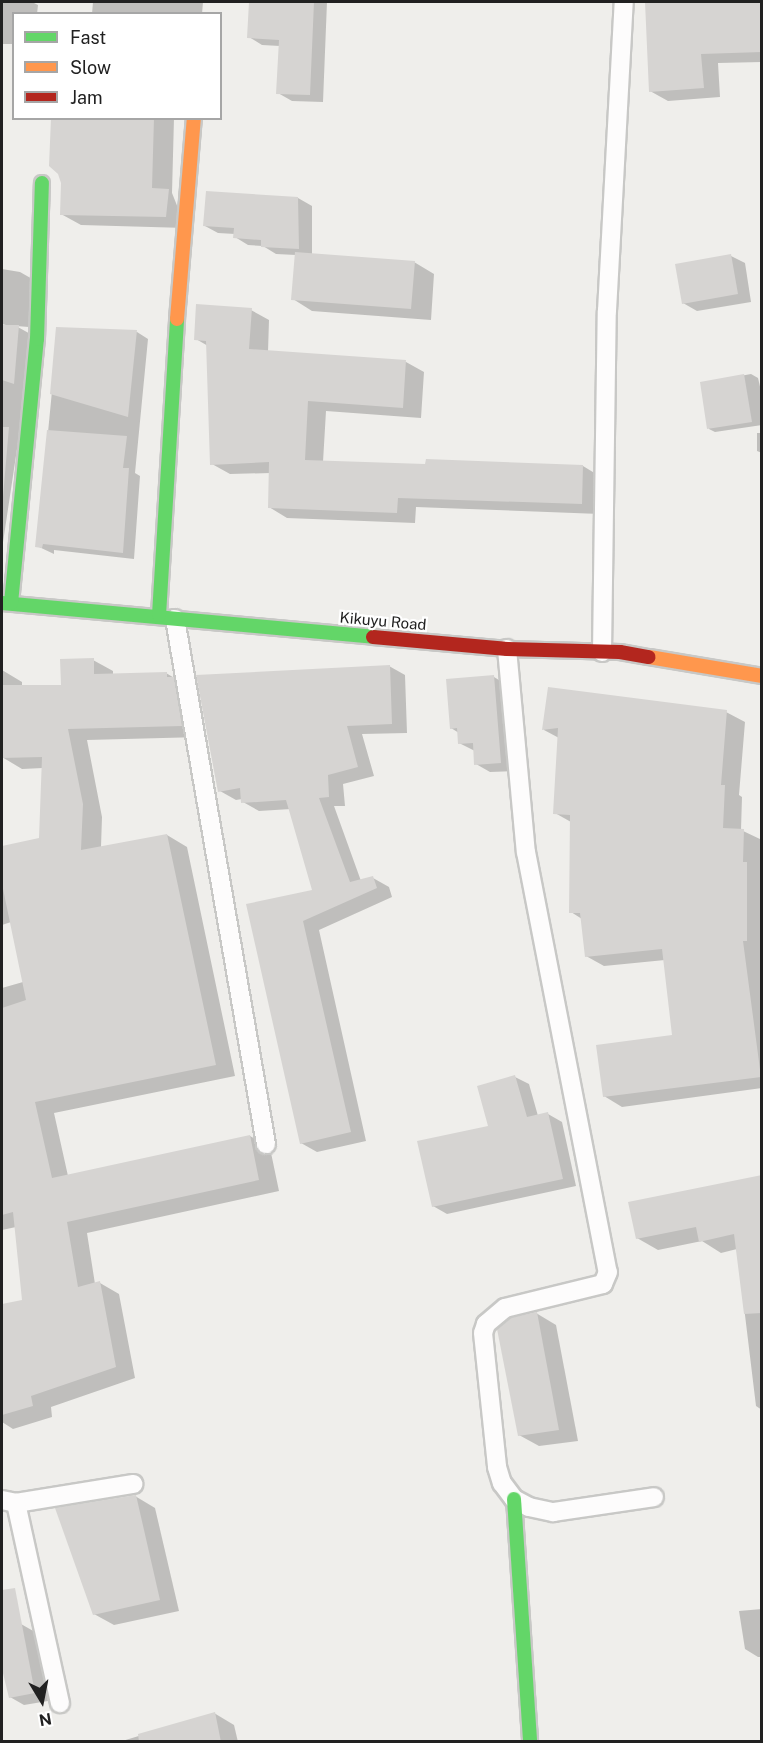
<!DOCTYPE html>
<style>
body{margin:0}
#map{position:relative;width:763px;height:1743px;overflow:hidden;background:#efeeeb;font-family:"Public Sans",sans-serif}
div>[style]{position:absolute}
.shadow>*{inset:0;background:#0003}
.building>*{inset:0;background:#d6d4d2}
.roads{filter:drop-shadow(2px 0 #c8c8c6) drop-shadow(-2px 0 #c8c8c6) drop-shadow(0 2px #c8c8c6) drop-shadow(0 -2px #c8c8c6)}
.lane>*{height:18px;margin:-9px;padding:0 9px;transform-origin:9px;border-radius:9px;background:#fdfcfc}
.fast>*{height:14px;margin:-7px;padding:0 7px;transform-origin:7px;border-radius:7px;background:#63d668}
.slow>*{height:14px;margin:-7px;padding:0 7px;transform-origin:7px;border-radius:7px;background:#ff974d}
.jam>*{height:14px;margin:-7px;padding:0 7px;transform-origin:7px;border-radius:7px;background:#b3261e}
span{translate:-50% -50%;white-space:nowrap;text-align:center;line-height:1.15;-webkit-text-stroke:4.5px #fff;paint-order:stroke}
.street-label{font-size:15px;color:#212121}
.frame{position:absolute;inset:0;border:3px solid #212121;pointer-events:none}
.legend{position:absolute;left:12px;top:12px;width:210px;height:108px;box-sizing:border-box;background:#fff;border:2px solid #a6a6a6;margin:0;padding:8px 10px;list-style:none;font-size:18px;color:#212121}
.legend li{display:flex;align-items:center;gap:12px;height:30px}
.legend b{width:30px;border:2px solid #a6a6a6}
.north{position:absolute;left:12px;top:1671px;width:60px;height:60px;-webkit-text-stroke:4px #fff;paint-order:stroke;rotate:170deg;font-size:16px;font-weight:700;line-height:24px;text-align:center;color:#212121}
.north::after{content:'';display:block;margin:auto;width:21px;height:27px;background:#212121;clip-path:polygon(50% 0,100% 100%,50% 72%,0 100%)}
</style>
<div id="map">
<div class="shadow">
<i style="clip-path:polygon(2px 2px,32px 2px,38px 5px,37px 14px,14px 14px,14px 44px,2px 44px)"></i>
<i style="clip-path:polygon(93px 2px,203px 2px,202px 14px,92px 14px)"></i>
<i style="clip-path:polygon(251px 2px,327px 2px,323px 102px,292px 101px,278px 93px,280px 46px,262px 45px,249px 37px)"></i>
<i style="clip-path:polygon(647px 2px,762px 2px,762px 62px,718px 63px,720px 97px,668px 101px,650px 91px)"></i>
<i style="clip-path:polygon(52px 118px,174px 118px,172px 193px,186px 228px,81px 225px,61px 214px,62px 183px)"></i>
<i style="clip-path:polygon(208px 193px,298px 198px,312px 206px,312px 255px,414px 262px,434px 274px,431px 320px,312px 311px,293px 299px,296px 255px,276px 254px,263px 246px,248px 245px,235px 237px,235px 234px,218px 233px,205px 226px)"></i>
<i style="clip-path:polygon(731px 256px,745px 263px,751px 302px,697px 311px,683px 303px)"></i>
<i style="clip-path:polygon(2px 269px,20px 272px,34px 280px,29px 327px,16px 326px,34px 336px,2px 549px,2px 340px,6px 325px,2px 324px)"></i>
<i style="clip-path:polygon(251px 310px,269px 320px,268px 352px,406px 362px,424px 372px,421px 418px,326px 411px,323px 462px,427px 466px,427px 461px,583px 466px,601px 477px,600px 514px,416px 507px,415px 523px,287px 518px,269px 507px,271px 473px,230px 474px,212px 464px,208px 346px,196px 339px)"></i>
<i style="clip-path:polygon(58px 329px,137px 332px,148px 339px,135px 473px,140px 476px,134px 559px,54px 550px,54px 554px,37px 546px)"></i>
<i style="clip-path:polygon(751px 374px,758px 378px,762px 395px,762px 425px,715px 432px,709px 429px,702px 383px)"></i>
<i style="clip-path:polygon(757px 433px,762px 433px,762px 453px,757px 451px)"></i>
<i style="clip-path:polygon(93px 660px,113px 671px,113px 675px,166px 673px,186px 685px,201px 737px,87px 740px,102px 817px,101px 847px,167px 835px,187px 847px,235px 1076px,54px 1113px,68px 1176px,250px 1136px,270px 1148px,279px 1191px,87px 1233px,95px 1284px,100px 1283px,119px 1294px,135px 1378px,51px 1407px,52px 1417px,13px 1429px,2px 1422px,2px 1306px,23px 1301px,16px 1227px,2px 1230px,2px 988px,23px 982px,11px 922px,2px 925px,2px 848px,40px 840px,43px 768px,22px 769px,2px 757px,2px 670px,22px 682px,22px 686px,63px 687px)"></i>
<i style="clip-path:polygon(389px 666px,405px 675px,407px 733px,362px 734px,374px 776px,343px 784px,345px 806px,334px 806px,361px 881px,373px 878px,389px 887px,392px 897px,319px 930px,366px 1141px,317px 1152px,301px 1143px,248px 906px,313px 891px,291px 809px,259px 811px,243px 802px,242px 799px,236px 800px,220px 791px)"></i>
<i style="clip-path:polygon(494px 677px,507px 685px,514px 771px,490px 772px,476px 764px,475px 751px,459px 743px,459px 733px,451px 728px)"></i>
<i style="clip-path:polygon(550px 689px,726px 712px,745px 722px,739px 795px,742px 797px,741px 830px,762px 840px,762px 1088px,622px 1107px,604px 1096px,674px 1037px,665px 960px,604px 966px,586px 956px,582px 919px,571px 912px,571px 822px,555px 813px,559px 738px,544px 730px)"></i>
<i style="clip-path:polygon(515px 1077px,529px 1084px,538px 1116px,548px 1114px,562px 1122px,576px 1186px,447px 1214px,433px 1206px,490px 1127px)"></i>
<i style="clip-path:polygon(762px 1177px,762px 1410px,756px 1406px,737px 1249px,721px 1253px,702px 1241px,658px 1250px,637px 1238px)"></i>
<i style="clip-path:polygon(536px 1313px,556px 1325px,578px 1441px,539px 1446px,519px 1435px)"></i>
<i style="clip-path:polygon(135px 1496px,155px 1508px,179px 1611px,114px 1625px,94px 1614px)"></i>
<i style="clip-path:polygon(762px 1609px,762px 1657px,758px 1657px,745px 1649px,739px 1611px)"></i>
<i style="clip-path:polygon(21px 1624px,35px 1632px,48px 1701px,24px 1705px,10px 1697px,2px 1663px,2px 1630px)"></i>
<i style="clip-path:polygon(214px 1713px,234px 1725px,238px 1742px,119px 1742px)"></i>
</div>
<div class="building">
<i style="clip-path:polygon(249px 2px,314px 2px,310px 95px,276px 94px,279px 40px,247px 38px)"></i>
<i style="clip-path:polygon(645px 2px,762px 2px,762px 52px,701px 54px,704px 88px,649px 92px)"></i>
<i style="clip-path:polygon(51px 118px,154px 118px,152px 188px,169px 189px,166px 217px,60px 215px,61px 183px,58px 174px,49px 166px)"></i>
<i style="clip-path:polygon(206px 191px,298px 197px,299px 249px,261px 247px,261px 240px,233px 238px,234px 228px,203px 226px)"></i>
<i style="clip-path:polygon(295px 252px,415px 261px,411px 309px,291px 300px)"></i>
<i style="clip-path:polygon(731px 254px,738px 294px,682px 304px,675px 264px)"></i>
<i style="clip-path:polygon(196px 304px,252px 308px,249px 349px,406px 360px,403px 408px,308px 401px,305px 460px,425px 464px,426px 459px,583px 465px,582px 504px,398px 498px,397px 513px,268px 508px,269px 462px,210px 465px,206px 341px,194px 340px)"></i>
<i style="clip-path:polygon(2px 325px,19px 325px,14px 384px,2px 380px)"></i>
<i style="clip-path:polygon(56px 327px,137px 330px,128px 417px,50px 394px)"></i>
<i style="clip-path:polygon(744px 374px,752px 422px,707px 429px,700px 382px)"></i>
<i style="clip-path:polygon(2px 427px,9px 427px,2px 508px)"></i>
<i style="clip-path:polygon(47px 430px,127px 436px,123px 468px,129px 468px,123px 553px,43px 544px,42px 548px,35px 547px)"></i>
<i style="clip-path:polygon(94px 658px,94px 674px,167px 672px,167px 677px,174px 677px,182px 726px,68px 729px,83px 804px,81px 850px,167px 834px,216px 1065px,35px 1102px,52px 1178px,250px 1135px,259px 1180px,67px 1222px,78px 1287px,100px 1281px,116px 1367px,31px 1396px,33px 1406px,2px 1415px,2px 1304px,22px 1300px,13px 1212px,2px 1215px,2px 1008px,26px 1000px,2px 884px,2px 846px,39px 838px,42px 757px,2px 758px,2px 685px,61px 685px,60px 659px)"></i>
<i style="clip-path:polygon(390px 665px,392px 724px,347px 726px,358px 767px,328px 775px,329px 797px,319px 798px,350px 882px,373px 876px,377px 888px,303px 921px,351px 1132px,300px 1144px,246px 904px,312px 890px,286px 800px,241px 803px,240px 788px,218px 792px,196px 675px)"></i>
<i style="clip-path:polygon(494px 675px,501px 763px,474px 765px,473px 743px,458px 744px,457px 728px,450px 729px,446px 679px)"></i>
<i style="clip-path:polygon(548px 687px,727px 710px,721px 785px,725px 785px,723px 828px,744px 829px,743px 862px,747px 862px,747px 941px,743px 941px,761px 1077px,603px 1097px,596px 1045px,672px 1035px,662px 949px,585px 957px,580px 913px,569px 913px,570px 815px,553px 814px,558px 728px,542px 730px)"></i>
<i style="clip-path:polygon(515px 1075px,527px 1117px,548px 1112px,563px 1179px,432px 1207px,417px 1141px,488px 1126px,477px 1086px)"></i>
<i style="clip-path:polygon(762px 1175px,762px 1313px,744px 1314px,734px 1234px,699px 1242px,696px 1227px,636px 1239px,628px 1202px)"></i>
<i style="clip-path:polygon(537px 1312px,559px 1430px,518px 1436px,497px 1329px,510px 1318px)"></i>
<i style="clip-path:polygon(136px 1495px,160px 1600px,93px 1615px,55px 1508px)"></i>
<i style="clip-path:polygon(15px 1588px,35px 1693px,9px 1698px,2px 1669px,2px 1590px)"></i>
<i style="clip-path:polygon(215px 1712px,221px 1742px,139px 1742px,138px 1734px)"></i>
</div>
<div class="roads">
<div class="lane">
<i style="left:175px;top:619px;width:533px;rotate:80.17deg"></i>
<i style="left:507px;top:649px;width:204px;rotate:84.7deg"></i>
<i style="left:526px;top:852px;width:428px;rotate:79deg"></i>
<i style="left:608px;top:1272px;width:13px;rotate:113deg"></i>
<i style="left:603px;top:1284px;width:101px;rotate:166.2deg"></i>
<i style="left:505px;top:1308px;width:25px;rotate:140deg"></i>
<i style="left:486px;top:1324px;width:9px;rotate:108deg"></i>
<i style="left:483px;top:1333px;width:135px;rotate:84deg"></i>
<i style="left:497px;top:1467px;width:17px;rotate:73deg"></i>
<i style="left:502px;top:1483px;width:20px;rotate:53deg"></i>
<i style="left:514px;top:1499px;width:17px;rotate:28deg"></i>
<i style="left:529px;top:1507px;width:25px;rotate:12deg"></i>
<i style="left:553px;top:1512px;width:102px;rotate:-8.4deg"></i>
<i style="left:602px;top:652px;width:341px;rotate:-89.2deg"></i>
<i style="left:607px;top:311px;width:309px;rotate:-86.9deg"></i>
<i style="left:2px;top:1500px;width:14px;rotate:12deg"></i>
<i style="left:16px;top:1503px;width:119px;rotate:-9.2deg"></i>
<i style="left:16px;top:1503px;width:205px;rotate:77.6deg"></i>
</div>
<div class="fast">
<i style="left:2px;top:603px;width:373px;rotate:5.2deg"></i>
<i style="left:11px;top:603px;width:265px;rotate:-84.4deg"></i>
<i style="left:37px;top:339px;width:156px;rotate:-88.2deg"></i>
<i style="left:159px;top:615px;width:297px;rotate:-86.5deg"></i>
<i style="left:514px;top:1499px;width:244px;rotate:86.2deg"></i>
</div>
<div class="slow">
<i style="left:177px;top:319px;width:202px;rotate:-85.2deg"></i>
<i style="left:649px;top:657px;width:115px;rotate:9.5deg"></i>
</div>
<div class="jam">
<i style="left:373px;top:637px;width:135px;rotate:5.1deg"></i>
<i style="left:507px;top:649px;width:113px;rotate:1.5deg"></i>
<i style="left:620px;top:652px;width:29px;rotate:10deg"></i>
</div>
</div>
<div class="street-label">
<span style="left:383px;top:621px;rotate:5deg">Kikuyu Road</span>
</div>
<div class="frame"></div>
<ul class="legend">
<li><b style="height:8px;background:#63d668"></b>Fast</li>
<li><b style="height:8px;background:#ff974d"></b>Slow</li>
<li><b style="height:8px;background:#b3261e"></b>Jam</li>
</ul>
<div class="north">N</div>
</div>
